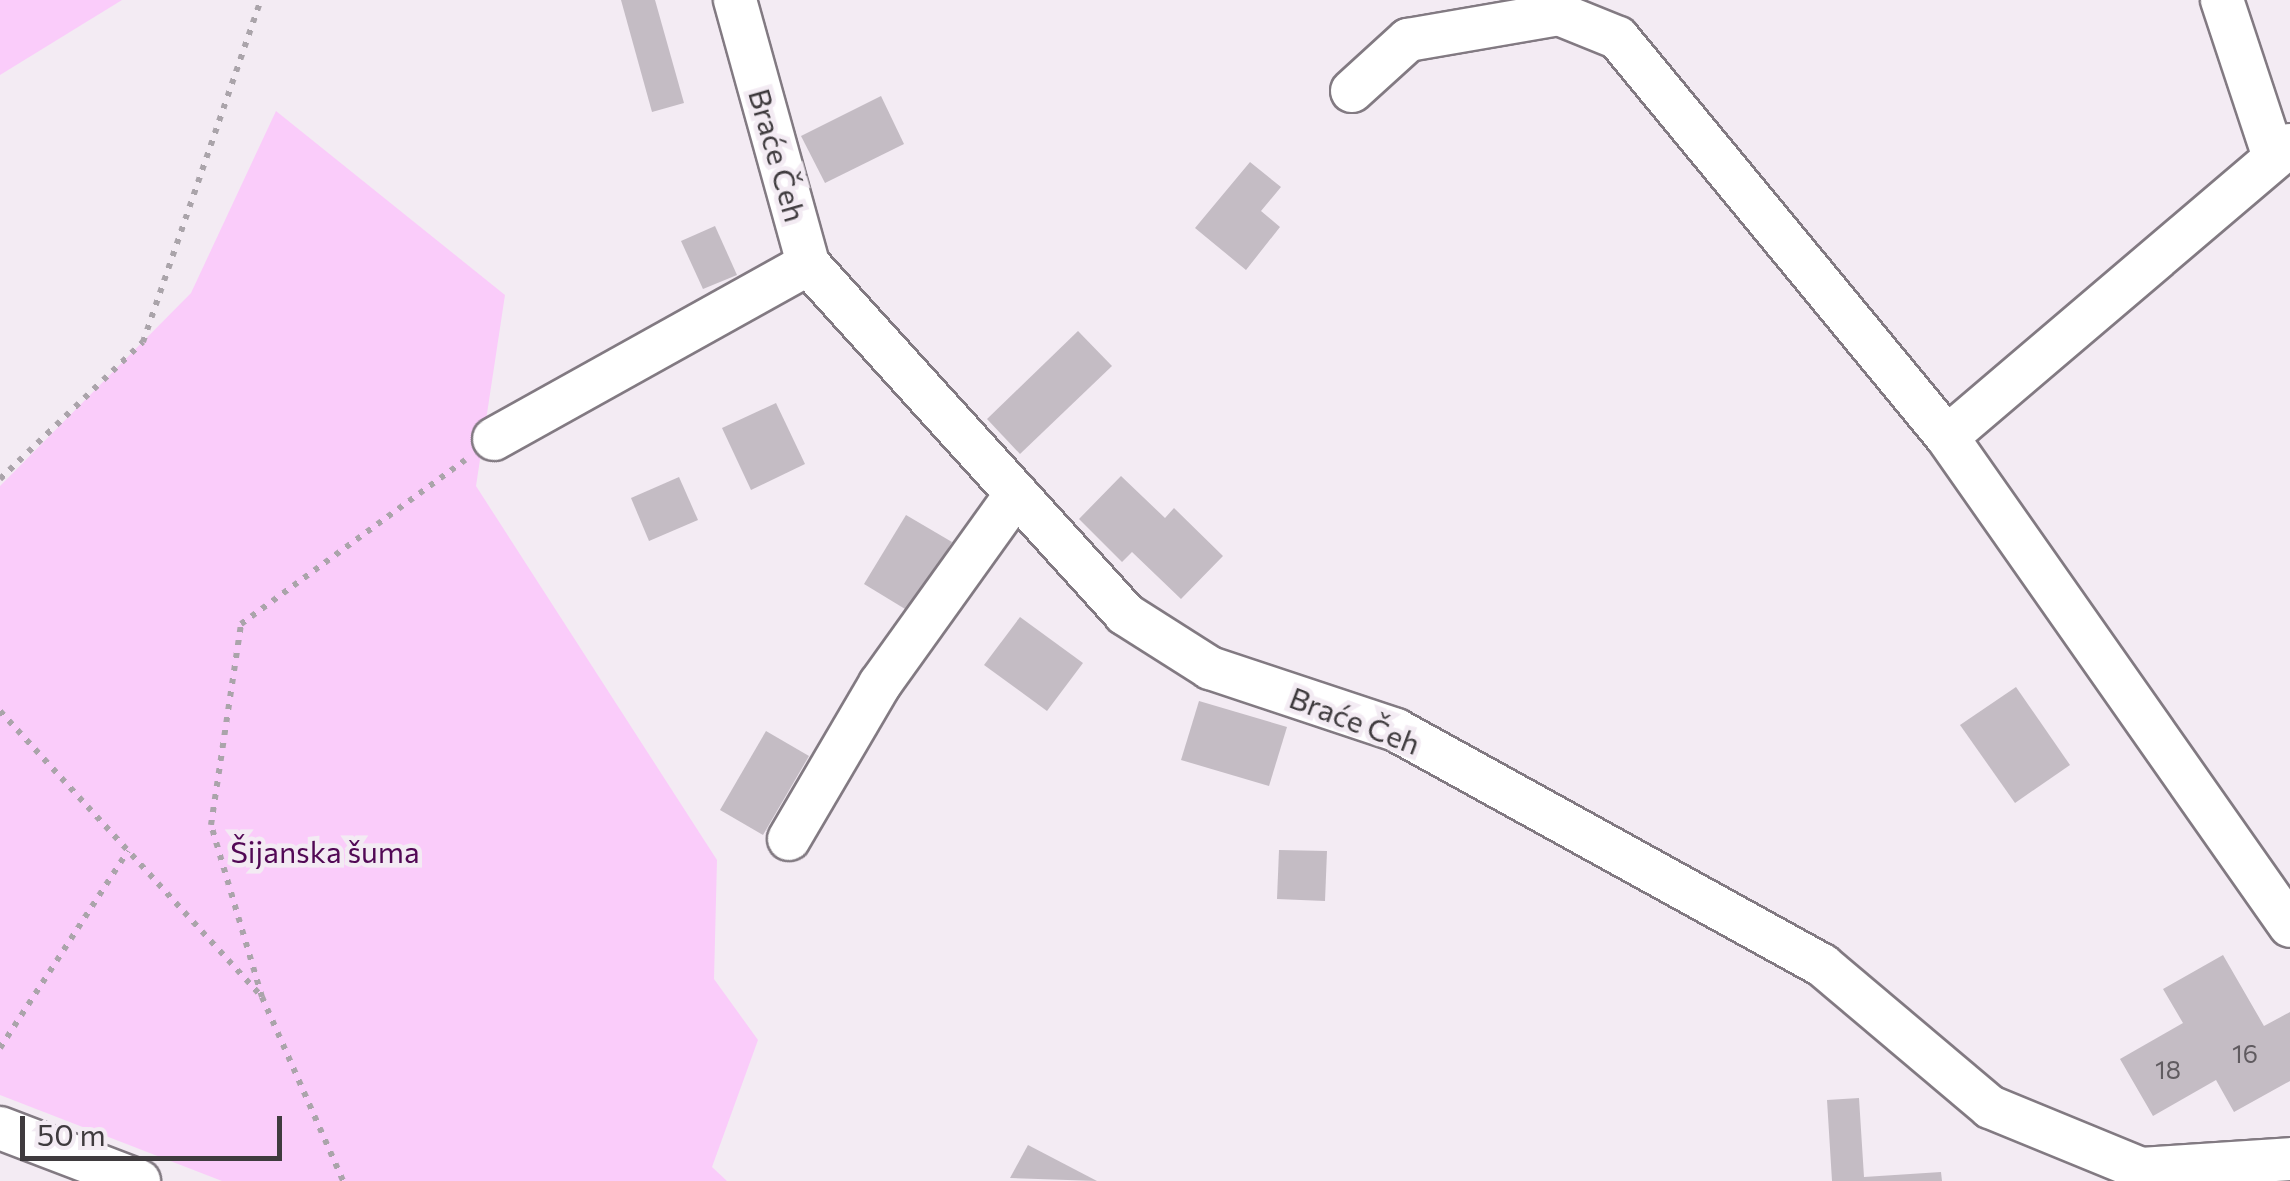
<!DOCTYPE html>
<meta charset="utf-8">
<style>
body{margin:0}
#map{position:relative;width:2290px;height:1181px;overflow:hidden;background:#f3ebf3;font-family:Commissioner,sans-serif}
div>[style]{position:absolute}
.green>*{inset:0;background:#faccfa}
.building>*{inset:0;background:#c4bcc4}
.path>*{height:6px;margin-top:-3px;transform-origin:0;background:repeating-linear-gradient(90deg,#aaa4aa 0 5px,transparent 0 13px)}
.roads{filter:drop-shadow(2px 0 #827a82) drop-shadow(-2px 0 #827a82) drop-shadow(0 2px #827a82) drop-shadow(0 -2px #827a82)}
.minor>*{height:42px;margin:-21px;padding:0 21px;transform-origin:21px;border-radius:21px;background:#fff}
span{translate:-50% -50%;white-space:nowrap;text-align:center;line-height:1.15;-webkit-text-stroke:9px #f3ebf3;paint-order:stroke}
.number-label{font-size:25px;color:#605b60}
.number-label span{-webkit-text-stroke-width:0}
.street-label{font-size:30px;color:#3f3b3e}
.park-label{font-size:30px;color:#520955}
.scale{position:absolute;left:20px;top:1116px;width:262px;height:45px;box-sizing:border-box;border:5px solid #3f3b3e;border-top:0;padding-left:12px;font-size:30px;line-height:35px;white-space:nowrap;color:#3f3b3e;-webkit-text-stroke:8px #f3ebf3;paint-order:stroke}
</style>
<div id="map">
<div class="green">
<i style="clip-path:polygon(0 0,122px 0,0 75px)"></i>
<i style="clip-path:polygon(276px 111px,505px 295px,476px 486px,717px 860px,714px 979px,758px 1040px,712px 1167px,727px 1181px,222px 1181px,0 1095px,0 486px,191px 293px)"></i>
</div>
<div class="building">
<i style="clip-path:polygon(621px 0,655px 0,684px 103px,652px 112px)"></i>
<i style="clip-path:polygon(881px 96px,904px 144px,825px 183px,801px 136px)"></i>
<i style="clip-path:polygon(1250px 162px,1281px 187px,1261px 211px,1280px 227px,1246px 270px,1195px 228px)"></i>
<i style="clip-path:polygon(715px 226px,737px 275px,703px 289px,681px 241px)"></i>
<i style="clip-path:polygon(1078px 331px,1112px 366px,1020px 454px,987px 419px)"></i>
<i style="clip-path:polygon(776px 403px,805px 464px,751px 490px,722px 428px)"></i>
<i style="clip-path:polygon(1121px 476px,1165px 518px,1174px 508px,1223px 556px,1181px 599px,1132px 552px,1122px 562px,1079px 519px)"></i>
<i style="clip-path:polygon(679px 477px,698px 520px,649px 541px,631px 498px)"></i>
<i style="clip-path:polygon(906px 515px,952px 542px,910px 612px,864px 584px)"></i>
<i style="clip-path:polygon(1020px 617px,1083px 663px,1047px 711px,984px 665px)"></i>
<i style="clip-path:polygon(2016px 687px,2070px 765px,2015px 803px,1960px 725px)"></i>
<i style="clip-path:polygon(1199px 701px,1287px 727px,1269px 786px,1181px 760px)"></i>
<i style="clip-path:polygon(766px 731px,809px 756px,763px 835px,720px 810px)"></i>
<i style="clip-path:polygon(1279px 850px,1327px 851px,1325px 901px,1277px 899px)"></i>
<i style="clip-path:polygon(2223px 955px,2264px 1026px,2290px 1012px,2290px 1081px,2234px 1112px,2216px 1080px,2153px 1116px,2120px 1059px,2183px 1023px,2163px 989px)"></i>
<i style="clip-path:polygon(1859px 1098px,1864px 1177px,1941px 1172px,1942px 1181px,1832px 1181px,1827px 1100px)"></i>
<i style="clip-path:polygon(1028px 1145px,1097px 1181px,1010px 1178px)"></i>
</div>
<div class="path">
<i style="left:0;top:479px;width:198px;rotate:-43.8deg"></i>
<i style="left:143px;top:342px;width:362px;rotate:-71deg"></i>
<i style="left:0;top:711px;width:388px;rotate:47.5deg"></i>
<i style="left:262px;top:997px;width:201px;rotate:66.2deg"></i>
<i style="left:262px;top:997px;width:179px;rotate:-106.5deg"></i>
<i style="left:211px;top:825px;width:203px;rotate:-81.5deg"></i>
<i style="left:241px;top:624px;width:278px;rotate:-36.2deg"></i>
<i style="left:0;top:1048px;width:235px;rotate:-57deg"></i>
</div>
<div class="roads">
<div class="minor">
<i style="left:735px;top:0;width:274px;rotate:74.5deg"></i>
<i style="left:808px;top:264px;width:472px;rotate:47.8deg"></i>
<i style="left:1125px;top:614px;width:101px;rotate:32.4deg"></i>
<i style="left:1210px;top:668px;width:196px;rotate:18.4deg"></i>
<i style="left:1396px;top:730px;width:487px;rotate:28.9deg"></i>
<i style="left:1822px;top:965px;width:220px;rotate:40.2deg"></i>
<i style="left:1990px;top:1107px;width:163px;rotate:22.3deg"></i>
<i style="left:2141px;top:1169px;width:149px;rotate:-3.8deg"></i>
<i style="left:2222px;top:0;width:162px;rotate:71.7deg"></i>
<i style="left:1352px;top:91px;width:76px;rotate:-42.3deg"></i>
<i style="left:1408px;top:40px;width:153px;rotate:-9.8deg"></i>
<i style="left:1559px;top:14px;width:64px;rotate:22.1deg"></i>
<i style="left:1618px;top:38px;width:517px;rotate:50.49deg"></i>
<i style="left:2290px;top:145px;width:450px;rotate:139.6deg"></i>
<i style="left:1947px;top:437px;width:597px;rotate:54.95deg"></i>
<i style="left:494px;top:439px;width:359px;rotate:-29.1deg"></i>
<i style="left:789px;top:839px;width:180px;rotate:-59.6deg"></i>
<i style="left:880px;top:684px;width:234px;rotate:-54.4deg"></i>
<i style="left:0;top:1128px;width:149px;rotate:20.9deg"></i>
</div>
</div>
<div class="number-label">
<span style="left:2245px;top:1053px">16</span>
<span style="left:2168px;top:1069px">18</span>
</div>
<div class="street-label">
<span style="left:778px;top:155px;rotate:74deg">Braće Čeh</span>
<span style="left:1355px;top:720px;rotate:21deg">Braće Čeh</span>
</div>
<div class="park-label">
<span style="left:325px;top:851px">Šijanska šuma</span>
</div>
<div class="scale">50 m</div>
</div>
